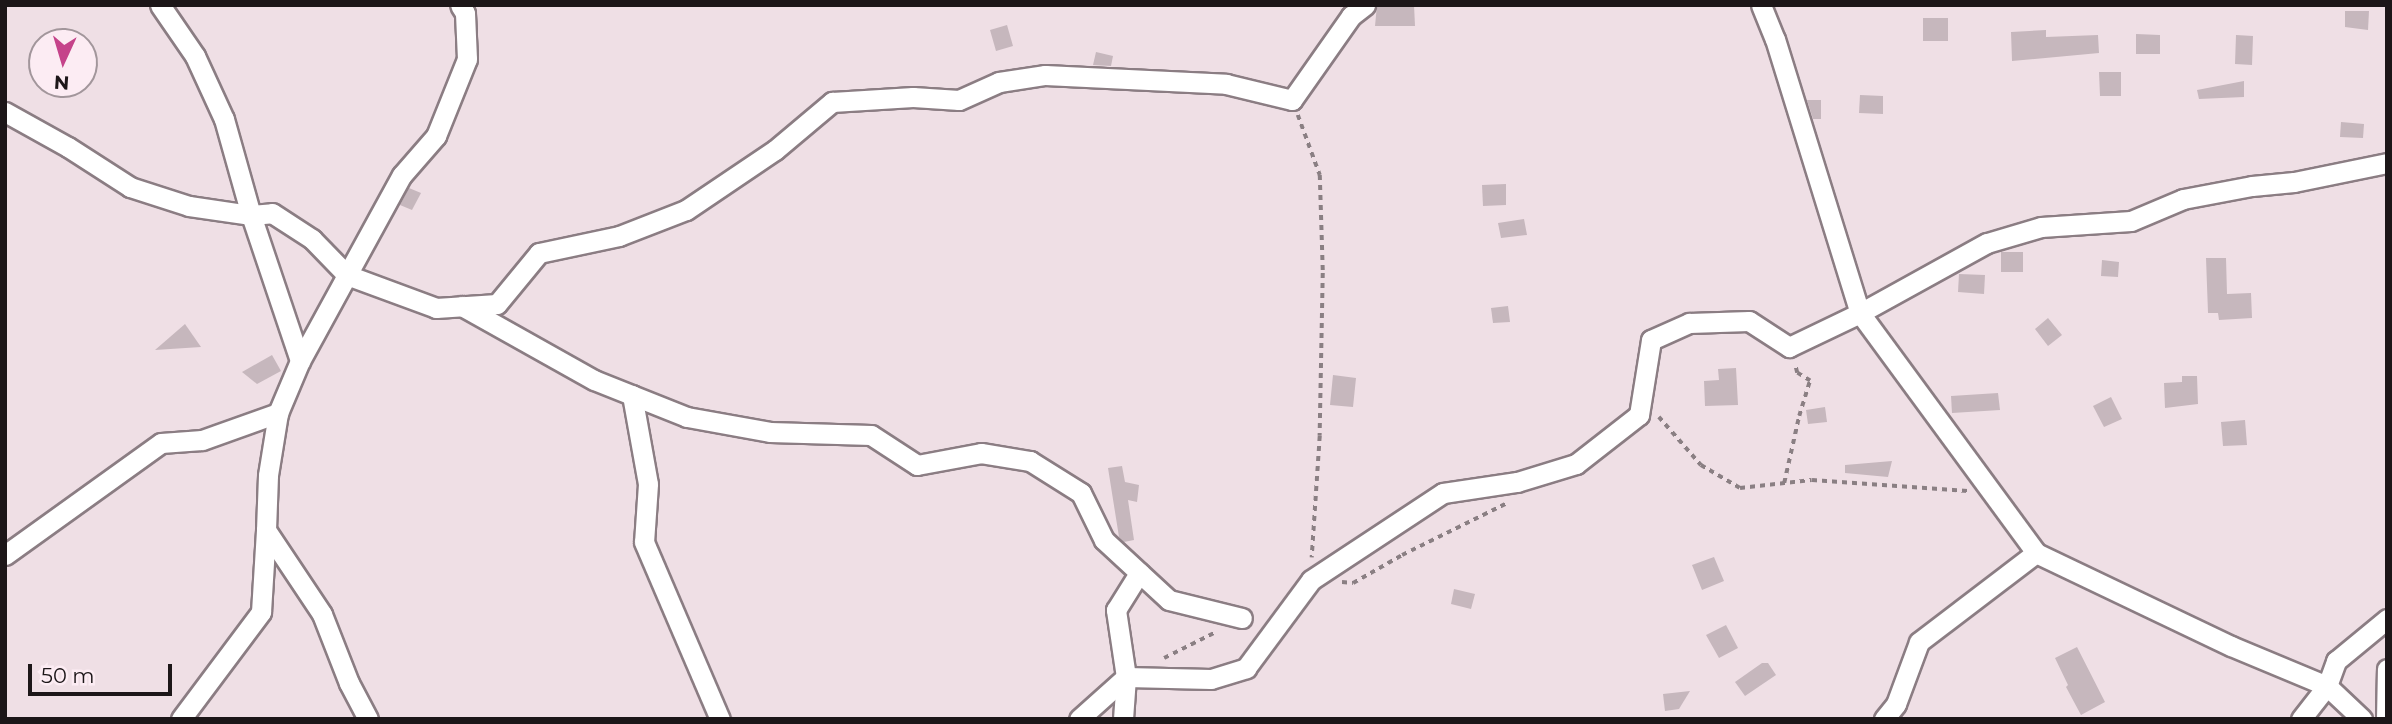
<!DOCTYPE html>
<style>
body{margin:0}
#map{position:relative;width:2392px;height:724px;overflow:hidden;background:#efdfe5;font-family:Montserrat,sans-serif}
div>[style]{position:absolute}
.building>*{inset:0;background:#c6b7bd}
.path>*{height:3.5px;margin-top:-1.75px;transform-origin:0;background:repeating-linear-gradient(90deg,#8a7f83 0 5px,transparent 0 10px)}
.roads{filter:drop-shadow(2px 0 #8b7d83) drop-shadow(-2px 0 #8b7d83) drop-shadow(0 2px #8b7d83) drop-shadow(0 -2px #8b7d83)}
.street>*{height:19px;margin:-9.5px;padding:0 9.5px;transform-origin:9.5px;border-radius:9.5px;background:#fff}
span{translate:-50% -50%;white-space:nowrap;text-align:center;line-height:1.15;-webkit-text-stroke:6px #fcecf3;paint-order:stroke}
.frame{position:absolute;inset:0;border:7px solid #1c1618;pointer-events:none}
.north{position:absolute;left:28px;top:28px;width:70px;height:70px;box-sizing:border-box;background:#fcecf3;border:2px solid #a2969b;border-radius:50%;rotate:184deg;font-size:19px;font-weight:700;line-height:28px;text-align:center;color:#1c1618}
.north::after{content:'';display:block;margin:auto;width:24px;height:32px;background:#c5438a;clip-path:polygon(50% 0,100% 100%,50% 72%,0 100%)}
.scale{position:absolute;left:28px;top:664px;width:144px;height:32px;box-sizing:border-box;border:4px solid #1c1618;border-top:0;padding-left:9px;font-size:21px;line-height:24px;white-space:nowrap;color:#1c1618;-webkit-text-stroke:5px #fcecf3;paint-order:stroke}
</style>
<div id="map">
<div class="building">
<i style="clip-path:polygon(1377px 5px,1414px 5px,1415px 26px,1375px 26px)"></i>
<i style="clip-path:polygon(2345px 11px,2369px 11px,2368px 30px,2345px 27px)"></i>
<i style="clip-path:polygon(1923px 18px,1948px 18px,1948px 41px,1923px 41px)"></i>
<i style="clip-path:polygon(1007px 25px,1013px 46px,996px 51px,990px 30px)"></i>
<i style="clip-path:polygon(2046px 30px,2046px 37px,2098px 35px,2099px 53px,2012px 61px,2011px 32px)"></i>
<i style="clip-path:polygon(2136px 34px,2160px 35px,2160px 54px,2136px 54px)"></i>
<i style="clip-path:polygon(2236px 35px,2253px 36px,2252px 65px,2235px 64px)"></i>
<i style="clip-path:polygon(1096px 52px,1113px 56px,1111px 66px,1093px 65px)"></i>
<i style="clip-path:polygon(2099px 72px,2121px 72px,2121px 96px,2100px 96px)"></i>
<i style="clip-path:polygon(2244px 81px,2244px 97px,2199px 99px,2197px 90px)"></i>
<i style="clip-path:polygon(1860px 95px,1883px 96px,1883px 114px,1859px 113px)"></i>
<i style="clip-path:polygon(1807px 100px,1821px 100px,1821px 119px,1813px 119px)"></i>
<i style="clip-path:polygon(2341px 122px,2364px 124px,2363px 138px,2340px 137px)"></i>
<i style="clip-path:polygon(1506px 184px,1506px 205px,1483px 206px,1482px 185px)"></i>
<i style="clip-path:polygon(409px 188px,421px 193px,412px 210px,400px 205px)"></i>
<i style="clip-path:polygon(1524px 219px,1527px 235px,1501px 238px,1498px 223px)"></i>
<i style="clip-path:polygon(2001px 252px,2023px 252px,2023px 272px,2001px 272px)"></i>
<i style="clip-path:polygon(2206px 258px,2226px 258px,2227px 294px,2251px 293px,2252px 318px,2219px 320px,2218px 313px,2208px 313px)"></i>
<i style="clip-path:polygon(2102px 260px,2119px 262px,2118px 277px,2101px 276px)"></i>
<i style="clip-path:polygon(1959px 274px,1985px 275px,1984px 294px,1958px 292px)"></i>
<i style="clip-path:polygon(1508px 306px,1510px 322px,1493px 323px,1491px 308px)"></i>
<i style="clip-path:polygon(2048px 318px,2062px 335px,2048px 346px,2035px 329px)"></i>
<i style="clip-path:polygon(185px 324px,201px 347px,155px 350px)"></i>
<i style="clip-path:polygon(272px 355px,281px 371px,257px 384px,242px 372px)"></i>
<i style="clip-path:polygon(1736px 368px,1738px 405px,1705px 406px,1704px 381px,1719px 380px,1718px 369px)"></i>
<i style="clip-path:polygon(1333px 375px,1356px 378px,1353px 407px,1330px 405px)"></i>
<i style="clip-path:polygon(2182px 376px,2197px 376px,2198px 404px,2165px 408px,2164px 383px,2182px 382px)"></i>
<i style="clip-path:polygon(1998px 393px,2000px 410px,1952px 413px,1951px 396px)"></i>
<i style="clip-path:polygon(2111px 397px,2122px 419px,2104px 427px,2093px 406px)"></i>
<i style="clip-path:polygon(1825px 407px,1827px 422px,1808px 424px,1806px 410px)"></i>
<i style="clip-path:polygon(2245px 420px,2247px 445px,2223px 446px,2221px 422px)"></i>
<i style="clip-path:polygon(1892px 461px,1888px 477px,1845px 473px,1845px 465px)"></i>
<i style="clip-path:polygon(1122px 466px,1125px 482px,1139px 485px,1137px 502px,1128px 500px,1134px 540px,1124px 542px,1119px 537px,1108px 468px)"></i>
<i style="clip-path:polygon(1714px 557px,1724px 581px,1702px 590px,1692px 565px)"></i>
<i style="clip-path:polygon(1454px 589px,1475px 594px,1471px 609px,1451px 604px)"></i>
<i style="clip-path:polygon(1726px 625px,1738px 648px,1719px 658px,1706px 635px)"></i>
<i style="clip-path:polygon(2077px 647px,2105px 702px,2081px 715px,2066px 687px,2068px 685px,2055px 658px)"></i>
<i style="clip-path:polygon(1762px 663px,1768px 663px,1776px 675px,1745px 696px,1735px 682px)"></i>
<i style="clip-path:polygon(1690px 691px,1679px 709px,1665px 711px,1663px 694px)"></i>
</div>
<div class="path">
<i style="left:1298px;top:115px;width:64px;rotate:69.9deg"></i>
<i style="left:1320px;top:175px;width:98px;rotate:88.2deg"></i>
<i style="left:1323px;top:273px;width:163px;rotate:91.1deg"></i>
<i style="left:1320px;top:436px;width:122px;rotate:93.8deg"></i>
<i style="left:1659px;top:417px;width:64px;rotate:48.8deg"></i>
<i style="left:1701px;top:465px;width:45px;rotate:30.5deg"></i>
<i style="left:1740px;top:488px;width:72px;rotate:-6.3deg"></i>
<i style="left:1812px;top:480px;width:156px;rotate:4deg"></i>
<i style="left:1784px;top:483px;width:69px;rotate:-77.4deg"></i>
<i style="left:1799px;top:416px;width:37px;rotate:-73deg"></i>
<i style="left:1810px;top:381px;width:15px;rotate:-148deg"></i>
<i style="left:1797px;top:373px;width:8px;rotate:-104deg"></i>
<i style="left:1342px;top:582px;width:11px;rotate:5deg"></i>
<i style="left:1353px;top:583px;width:56px;rotate:-29.7deg"></i>
<i style="left:1402px;top:555px;width:117px;rotate:-26.3deg"></i>
<i style="left:1164px;top:658px;width:58px;rotate:-26.6deg"></i>
</div>
<div class="roads">
<div class="street">
<i style="left:160px;top:5px;width:62px;rotate:55.5deg"></i>
<i style="left:195px;top:56px;width:69px;rotate:65.3deg"></i>
<i style="left:224px;top:119px;width:100px;rotate:74.3deg"></i>
<i style="left:251px;top:215px;width:154px;rotate:71.4deg"></i>
<i style="left:1761px;top:5px;width:37px;rotate:68deg"></i>
<i style="left:1775px;top:39px;width:287px;rotate:72.8deg"></i>
<i style="left:1860px;top:313px;width:298px;rotate:53.7deg"></i>
<i style="left:2036px;top:553px;width:216px;rotate:25.5deg"></i>
<i style="left:2231px;top:646px;width:104px;rotate:22.6deg"></i>
<i style="left:2327px;top:686px;width:48px;rotate:43.3deg"></i>
<i style="left:5px;top:112px;width:72px;rotate:29.1deg"></i>
<i style="left:68px;top:147px;width:74px;rotate:32.8deg"></i>
<i style="left:130px;top:187px;width:62px;rotate:17.9deg"></i>
<i style="left:189px;top:206px;width:63px;rotate:8.3deg"></i>
<i style="left:251px;top:215px;width:21px;rotate:-5deg"></i>
<i style="left:272px;top:213px;width:48px;rotate:33deg"></i>
<i style="left:312px;top:239px;width:50px;rotate:45.8deg"></i>
<i style="left:347px;top:275px;width:95px;rotate:20.3deg"></i>
<i style="left:436px;top:308px;width:61px;rotate:-3.8deg"></i>
<i style="left:497px;top:304px;width:66px;rotate:-50.5deg"></i>
<i style="left:539px;top:253px;width:82px;rotate:-12deg"></i>
<i style="left:619px;top:236px;width:72px;rotate:-21.2deg"></i>
<i style="left:686px;top:210px;width:107px;rotate:-34deg"></i>
<i style="left:775px;top:150px;width:75px;rotate:-40.1deg"></i>
<i style="left:832px;top:102px;width:81px;rotate:-3.5deg"></i>
<i style="left:913px;top:97px;width:46px;rotate:3.7deg"></i>
<i style="left:959px;top:100px;width:44px;rotate:-24.2deg"></i>
<i style="left:999px;top:82px;width:47px;rotate:-8.7deg"></i>
<i style="left:1045px;top:75px;width:181px;rotate:2.8deg"></i>
<i style="left:1226px;top:84px;width:68px;rotate:13.6deg"></i>
<i style="left:1292px;top:100px;width:103px;rotate:-54.9deg"></i>
<i style="left:1351px;top:16px;width:18px;rotate:-38deg"></i>
<i style="left:462px;top:306px;width:151px;rotate:29.3deg"></i>
<i style="left:594px;top:380px;width:100px;rotate:21.7deg"></i>
<i style="left:687px;top:417px;width:84px;rotate:10.2deg"></i>
<i style="left:770px;top:432px;width:101px;rotate:1.7deg"></i>
<i style="left:871px;top:435px;width:55px;rotate:33.1deg"></i>
<i style="left:917px;top:465px;width:65px;rotate:-10.6deg"></i>
<i style="left:981px;top:453px;width:50px;rotate:9.3deg"></i>
<i style="left:1030px;top:461px;width:60px;rotate:32.1deg"></i>
<i style="left:1081px;top:493px;width:52px;rotate:63.9deg"></i>
<i style="left:1104px;top:540px;width:88px;rotate:42.7deg"></i>
<i style="left:1169px;top:600px;width:75px;rotate:13.9deg"></i>
<i style="left:632px;top:395px;width:90px;rotate:79.8deg"></i>
<i style="left:648px;top:484px;width:58px;rotate:93.9deg"></i>
<i style="left:644px;top:542px;width:193px;rotate:66.8deg"></i>
<i style="left:5px;top:555px;width:192px;rotate:-35.7deg"></i>
<i style="left:161px;top:443px;width:41px;rotate:-4.2deg"></i>
<i style="left:202px;top:440px;width:81px;rotate:-19.6deg"></i>
<i style="left:181px;top:719px;width:134px;rotate:-53.2deg"></i>
<i style="left:261px;top:612px;width:82px;rotate:-86.5deg"></i>
<i style="left:368px;top:719px;width:41px;rotate:-117.8deg"></i>
<i style="left:349px;top:683px;width:74px;rotate:-111.4deg"></i>
<i style="left:322px;top:614px;width:101px;rotate:-123.7deg"></i>
<i style="left:266px;top:530px;width:55px;rotate:-87.9deg"></i>
<i style="left:268px;top:475px;width:63px;rotate:-80.8deg"></i>
<i style="left:278px;top:413px;width:56px;rotate:-67.1deg"></i>
<i style="left:300px;top:361px;width:212px;rotate:-61.3deg"></i>
<i style="left:402px;top:175px;width:52px;rotate:-48.9deg"></i>
<i style="left:436px;top:136px;width:83px;rotate:-68.1deg"></i>
<i style="left:467px;top:59px;width:46px;rotate:-92.5deg"></i>
<i style="left:465px;top:13px;width:9px;rotate:-122deg"></i>
<i style="left:1079px;top:719px;width:63px;rotate:-41.8deg"></i>
<i style="left:1126px;top:677px;width:85px;rotate:1.3deg"></i>
<i style="left:1211px;top:679px;width:37px;rotate:-17deg"></i>
<i style="left:1246px;top:668px;width:109px;rotate:-53.5deg"></i>
<i style="left:1311px;top:580px;width:158px;rotate:-33.4deg"></i>
<i style="left:1443px;top:493px;width:75px;rotate:-8.5deg"></i>
<i style="left:1517px;top:482px;width:62px;rotate:-17deg"></i>
<i style="left:1576px;top:464px;width:80px;rotate:-37.9deg"></i>
<i style="left:1639px;top:415px;width:76px;rotate:-80.9deg"></i>
<i style="left:1651px;top:340px;width:42px;rotate:-24.1deg"></i>
<i style="left:1689px;top:323px;width:60px;rotate:-1.9deg"></i>
<i style="left:1749px;top:321px;width:48px;rotate:33deg"></i>
<i style="left:1789px;top:347px;width:79px;rotate:-25.6deg"></i>
<i style="left:1860px;top:313px;width:145px;rotate:-28.9deg"></i>
<i style="left:1987px;top:243px;width:56px;rotate:-16.5deg"></i>
<i style="left:2041px;top:227px;width:90px;rotate:-3.8deg"></i>
<i style="left:2131px;top:221px;width:56px;rotate:-22.9deg"></i>
<i style="left:2183px;top:199px;width:70px;rotate:-10.7deg"></i>
<i style="left:2252px;top:186px;width:42px;rotate:-5.4deg"></i>
<i style="left:2294px;top:182px;width:95px;rotate:-11.5deg"></i>
<i style="left:1123px;top:719px;width:42px;rotate:-85.9deg"></i>
<i style="left:1126px;top:677px;width:68px;rotate:-98.5deg"></i>
<i style="left:1116px;top:610px;width:44px;rotate:-58.1deg"></i>
<i style="left:1884px;top:719px;width:19px;rotate:-51deg"></i>
<i style="left:1896px;top:704px;width:66px;rotate:-69.6deg"></i>
<i style="left:1919px;top:642px;width:147px;rotate:-37.3deg"></i>
<i style="left:2301px;top:719px;width:42px;rotate:-51.8deg"></i>
<i style="left:2327px;top:686px;width:27px;rotate:-70deg"></i>
<i style="left:2336px;top:661px;width:66px;rotate:-39.5deg"></i>
<i style="left:2386px;top:719px;width:50px;rotate:-88.9deg"></i>
</div>
</div>
<div class="frame"></div>
<div class="north">N</div>
<div class="scale">50 m</div>
</div>
